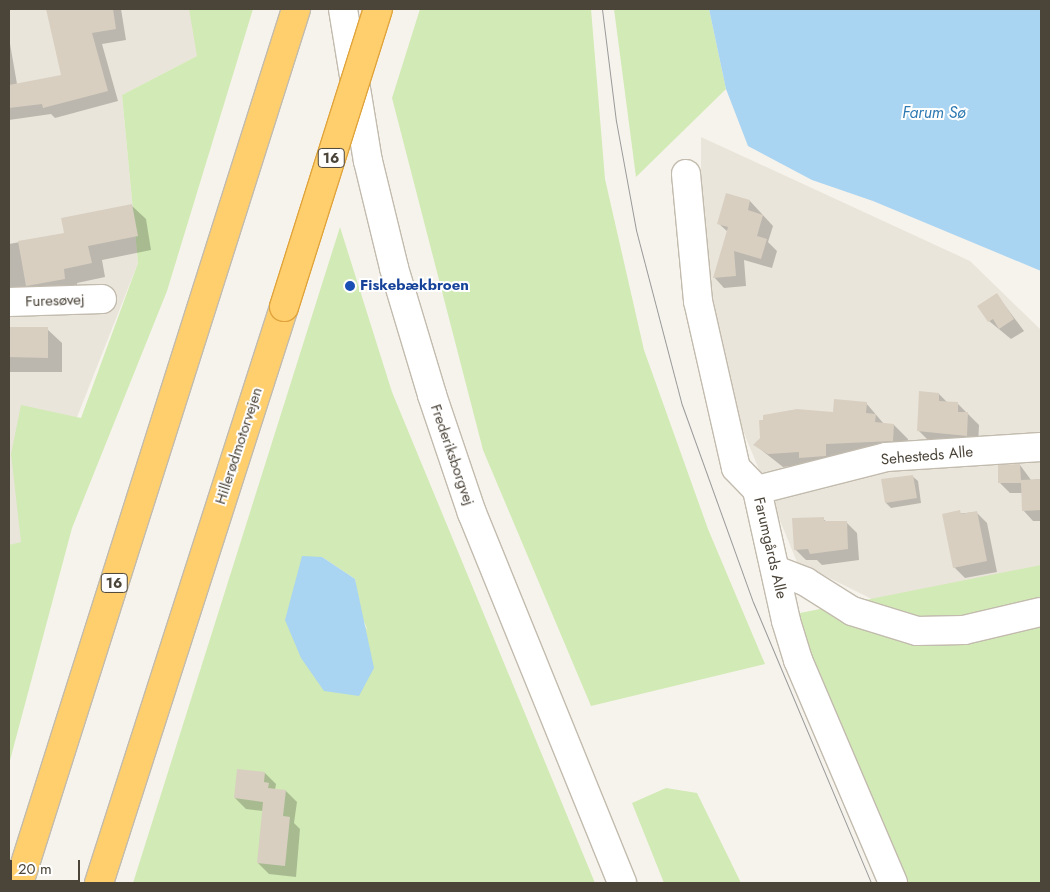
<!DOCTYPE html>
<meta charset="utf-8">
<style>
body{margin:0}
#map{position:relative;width:1050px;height:892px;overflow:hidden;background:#f6f3ec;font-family:Jost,sans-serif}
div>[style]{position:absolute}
.residential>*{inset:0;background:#eae5da}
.green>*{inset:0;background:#d2eab5}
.water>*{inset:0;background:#a9d4f2}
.shadow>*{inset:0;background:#0003}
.building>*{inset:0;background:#d8cfc1}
.roads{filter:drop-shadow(1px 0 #c2bbae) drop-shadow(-1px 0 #c2bbae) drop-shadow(0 1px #c2bbae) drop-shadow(0 -1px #c2bbae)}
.minor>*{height:28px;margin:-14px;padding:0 14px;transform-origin:14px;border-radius:14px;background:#fff}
.highway>*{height:28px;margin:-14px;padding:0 14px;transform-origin:14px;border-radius:14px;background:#ffcf6e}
.tram>*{height:1px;margin:-0.5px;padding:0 0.5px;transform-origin:0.5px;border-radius:0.5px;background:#9a9a9a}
.bridges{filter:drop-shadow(1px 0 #e0a43c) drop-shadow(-1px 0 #e0a43c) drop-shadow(0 1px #e0a43c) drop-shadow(0 -1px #e0a43c)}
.highway-bridge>*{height:28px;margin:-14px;padding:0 14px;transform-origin:14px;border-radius:14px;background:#ffcf6e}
.dots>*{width:14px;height:14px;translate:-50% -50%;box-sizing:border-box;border:2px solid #fff;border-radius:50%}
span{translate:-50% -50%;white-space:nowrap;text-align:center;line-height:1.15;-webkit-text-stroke:4px #fff;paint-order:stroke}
.shield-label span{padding:1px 4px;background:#fff;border:1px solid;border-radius:4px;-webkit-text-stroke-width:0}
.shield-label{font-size:14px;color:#4b4439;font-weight:700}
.transit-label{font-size:15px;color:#164399;font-weight:700}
.left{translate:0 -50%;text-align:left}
.street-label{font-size:15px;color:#4b4439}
.water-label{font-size:16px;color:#2e7ab2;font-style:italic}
.frame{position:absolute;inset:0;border:10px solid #4b4439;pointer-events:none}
.scale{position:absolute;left:10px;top:860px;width:70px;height:22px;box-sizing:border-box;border:2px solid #4b4439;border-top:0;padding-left:6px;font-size:15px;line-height:18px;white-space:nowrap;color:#4b4439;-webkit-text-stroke:4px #fff;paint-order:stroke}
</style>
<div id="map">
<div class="residential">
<i style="clip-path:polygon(9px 9px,199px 9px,197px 56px,122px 95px,138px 263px,9px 589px)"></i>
<i style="clip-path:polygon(701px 137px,970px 261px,1041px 330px,1041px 591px,904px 615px,797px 562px,732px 404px,701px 233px)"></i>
</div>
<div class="green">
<i style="clip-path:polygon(189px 9px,253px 9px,167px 291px,72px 528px,9px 764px,9px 545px,21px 542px,11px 454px,21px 405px,81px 418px,138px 263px,122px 95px,197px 56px)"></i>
<i style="clip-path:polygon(420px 9px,591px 9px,605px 179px,644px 350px,708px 529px,765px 664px,591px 706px,483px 450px,392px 98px)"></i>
<i style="clip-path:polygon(614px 9px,709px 9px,726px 89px,636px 177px)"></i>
<i style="clip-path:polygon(evenodd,340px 227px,392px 392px,595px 883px,133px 883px,340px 227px,322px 557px,355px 579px,359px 610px,368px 631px,322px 557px)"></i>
<i style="clip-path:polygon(1041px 565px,1041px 883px,903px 883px,780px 617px)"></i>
<i style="clip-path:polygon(666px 788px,697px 793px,741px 883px,664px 883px,632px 803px)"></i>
</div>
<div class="water">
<i style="clip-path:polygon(709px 9px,1041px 9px,1041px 271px,873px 201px,812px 180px,748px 146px,726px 89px)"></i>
<i style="clip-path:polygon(302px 556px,322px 557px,355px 579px,374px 668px,359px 696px,324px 691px,301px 658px,285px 620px)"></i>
</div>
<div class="shadow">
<i style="clip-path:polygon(47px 9px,121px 9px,126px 40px,102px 44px,118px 101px,55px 118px,51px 114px,9px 120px,9px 38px,17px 84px,62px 76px)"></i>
<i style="clip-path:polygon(750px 201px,773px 226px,768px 242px,777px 251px,772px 268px,744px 260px,746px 286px,724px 288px,714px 277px,728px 232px,718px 223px)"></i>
<i style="clip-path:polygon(131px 205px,146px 219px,151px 250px,102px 260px,105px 277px,77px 283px,79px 293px,9px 293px,9px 244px,65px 234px)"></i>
<i style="clip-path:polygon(997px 295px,1024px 331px,1011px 339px,989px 321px)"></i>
<i style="clip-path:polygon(9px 328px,47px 329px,62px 343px,62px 372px,9px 372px)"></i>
<i style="clip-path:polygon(939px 394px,948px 403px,958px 404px,979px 425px,978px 446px,929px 441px,918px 430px)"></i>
<i style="clip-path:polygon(866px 403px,884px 424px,894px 425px,908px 439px,907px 454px,783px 467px,755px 445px)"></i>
<i style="clip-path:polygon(1020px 465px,1031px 480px,1041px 479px,1041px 521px,1033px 521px,1023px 510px,1022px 493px,1010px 493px,1000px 483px)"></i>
<i style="clip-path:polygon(912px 476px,918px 481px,921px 503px,891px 508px,886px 503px)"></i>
<i style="clip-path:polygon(976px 512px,987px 523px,997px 572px,965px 578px,954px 567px,944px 515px)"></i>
<i style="clip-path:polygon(823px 519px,827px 522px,846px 522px,857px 533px,859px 560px,822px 565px,817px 560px,806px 560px,795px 549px)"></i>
<i style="clip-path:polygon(265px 773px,276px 784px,275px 790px,286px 791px,297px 802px,294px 823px,300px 829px,296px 877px,269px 874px,258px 863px,263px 811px,246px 809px,235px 798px)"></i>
</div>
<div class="building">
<i style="clip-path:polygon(46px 9px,113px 9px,116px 29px,92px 33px,108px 91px,43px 108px,42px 104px,9px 108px,9px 85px,61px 75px)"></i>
<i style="clip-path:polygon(726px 193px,750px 200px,748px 210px,763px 215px,757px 236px,767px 239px,761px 259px,734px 251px,736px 276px,713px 278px,728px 227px,717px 224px)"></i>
<i style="clip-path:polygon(132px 204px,138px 236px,88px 246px,92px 263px,64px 269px,65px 279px,26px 286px,18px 241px,64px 233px,61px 218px)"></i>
<i style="clip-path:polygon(997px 293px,1014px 319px,999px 329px,993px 319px,988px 322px,977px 306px)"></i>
<i style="clip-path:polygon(9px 327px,48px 327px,48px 358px,9px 357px)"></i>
<i style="clip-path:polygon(919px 391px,939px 393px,939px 401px,958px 402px,958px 412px,968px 412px,967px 436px,917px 431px)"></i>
<i style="clip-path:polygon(834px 399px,867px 402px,866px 413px,876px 414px,875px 422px,894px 424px,893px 441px,826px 444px,826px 456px,799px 458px,799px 452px,768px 454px,753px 445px,760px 438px,759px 420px,763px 420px,763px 415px,797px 409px,833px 412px)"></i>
<i style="clip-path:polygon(1020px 464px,1021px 480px,1041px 479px,1041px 510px,1022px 511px,1021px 483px,998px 483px,998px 465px)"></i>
<i style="clip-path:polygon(913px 475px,917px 498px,885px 503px,881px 479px)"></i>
<i style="clip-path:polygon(960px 510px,961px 514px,977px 511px,987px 561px,953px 568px,942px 514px)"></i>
<i style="clip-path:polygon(824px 517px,824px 521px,847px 521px,848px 549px,810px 554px,808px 549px,794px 550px,792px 518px)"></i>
<i style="clip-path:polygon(237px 769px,265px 772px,264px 782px,269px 783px,268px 788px,286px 790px,283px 816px,290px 817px,285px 866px,257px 863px,263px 802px,234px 798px)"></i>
</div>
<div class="roads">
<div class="minor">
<i style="left:343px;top:9px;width:154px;rotate:80.7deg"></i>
<i style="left:368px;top:161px;width:110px;rotate:76.3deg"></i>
<i style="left:394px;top:268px;width:133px;rotate:73.3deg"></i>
<i style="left:432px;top:395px;width:125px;rotate:71.3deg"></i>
<i style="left:472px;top:513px;width:399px;rotate:67.9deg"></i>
<i style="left:686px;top:174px;width:128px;rotate:84.6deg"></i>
<i style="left:698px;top:301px;width:171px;rotate:77.2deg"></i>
<i style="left:736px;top:468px;width:30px;rotate:46deg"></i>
<i style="left:757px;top:490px;width:134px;rotate:77.5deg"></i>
<i style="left:786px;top:621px;width:41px;rotate:72.9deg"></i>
<i style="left:798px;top:660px;width:242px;rotate:66.9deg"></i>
<i style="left:9px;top:302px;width:93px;rotate:-1.8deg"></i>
<i style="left:757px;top:490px;width:133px;rotate:-14.3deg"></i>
<i style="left:886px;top:457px;width:155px;rotate:-3.7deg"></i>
<i style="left:778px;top:571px;width:30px;rotate:21deg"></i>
<i style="left:806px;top:582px;width:54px;rotate:32.2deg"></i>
<i style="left:852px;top:611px;width:68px;rotate:17.1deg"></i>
<i style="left:917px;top:631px;width:47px;rotate:-1.2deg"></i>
<i style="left:964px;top:630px;width:79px;rotate:-13.2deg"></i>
</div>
<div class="highway">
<i style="left:19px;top:883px;width:917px;rotate:-72.41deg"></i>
<i style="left:99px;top:883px;width:605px;rotate:-72.19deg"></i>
</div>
</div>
<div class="tram">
<i style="left:602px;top:9px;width:113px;rotate:82.9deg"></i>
<i style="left:616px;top:121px;width:111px;rotate:79.6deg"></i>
<i style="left:636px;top:230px;width:181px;rotate:75.3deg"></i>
<i style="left:682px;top:405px;width:209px;rotate:70.2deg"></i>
<i style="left:753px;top:602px;width:305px;rotate:67.2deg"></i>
</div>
<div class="bridges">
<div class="highway-bridge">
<i style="left:284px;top:307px;width:312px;rotate:-72.5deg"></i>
</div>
</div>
<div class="dots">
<i style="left:350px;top:286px;background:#1a4fb4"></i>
</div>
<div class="shield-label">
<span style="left:331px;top:158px">16</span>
<span style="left:114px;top:583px">16</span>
</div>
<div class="transit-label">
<span class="left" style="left:360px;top:286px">Fiskebækbroen</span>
</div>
<div class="street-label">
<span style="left:55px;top:301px;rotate:-2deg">Furesøvej</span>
<span style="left:239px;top:446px;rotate:-72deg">Hillerødmotorvejen</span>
<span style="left:452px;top:455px;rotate:71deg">Frederiksborgvej</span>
<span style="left:927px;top:456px;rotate:-5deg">Sehesteds Alle</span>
<span style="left:770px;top:548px;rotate:77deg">Farumgårds Alle</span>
</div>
<div class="water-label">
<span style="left:934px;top:113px">Farum Sø</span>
</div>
<div class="frame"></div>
<div class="scale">20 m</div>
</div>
